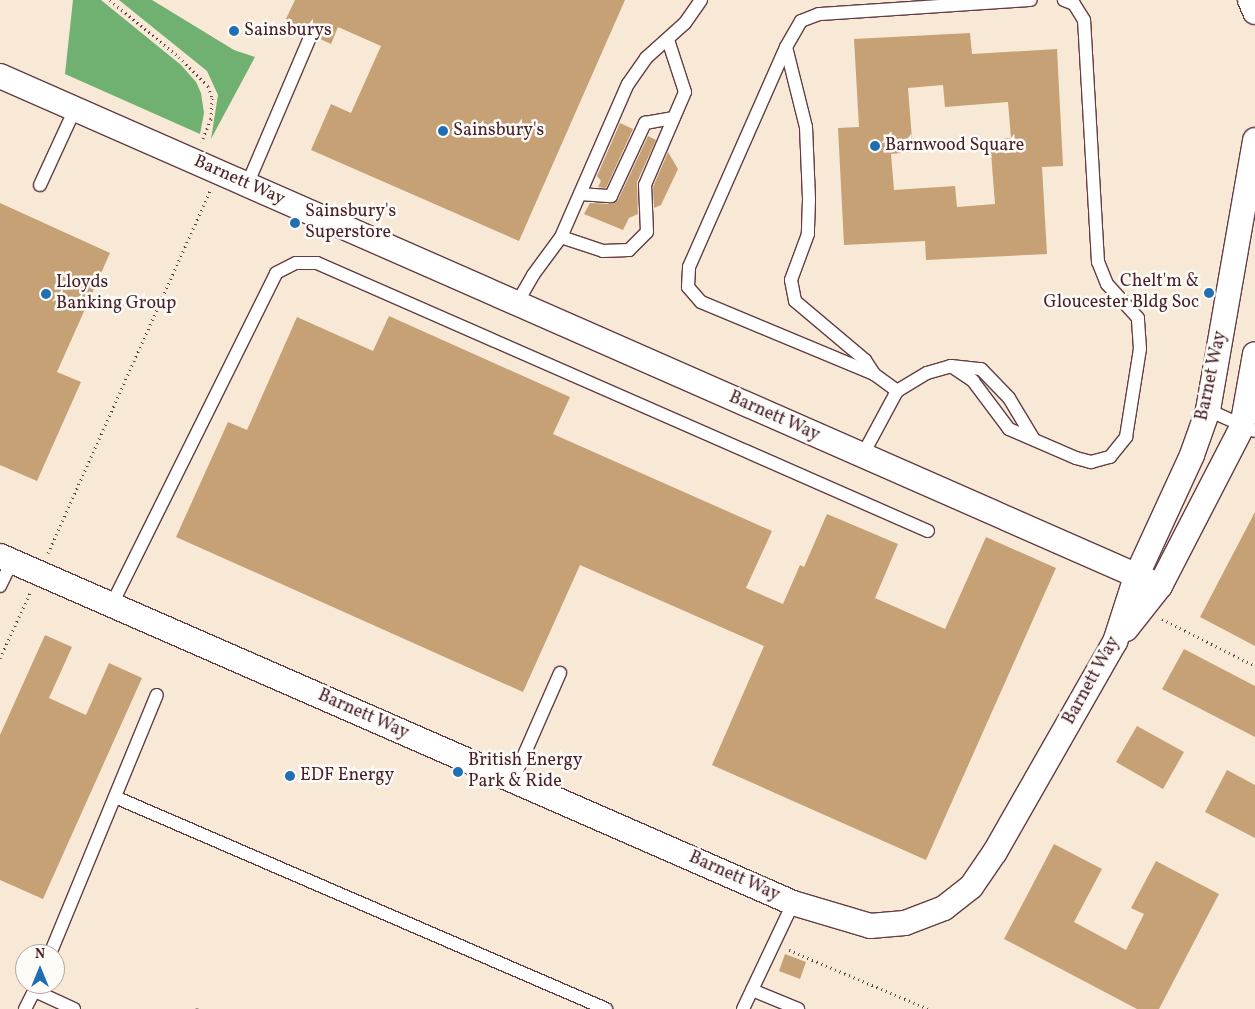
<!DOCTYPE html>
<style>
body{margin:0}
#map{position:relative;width:1255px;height:1009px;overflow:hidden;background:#f7e9d5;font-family:Vollkorn,serif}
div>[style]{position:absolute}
.forest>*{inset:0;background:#70b071}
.building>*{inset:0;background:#c7a176}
.path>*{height:3px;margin-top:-1.5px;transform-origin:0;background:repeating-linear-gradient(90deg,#643d44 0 1px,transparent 0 5px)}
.roads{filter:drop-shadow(1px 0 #643d44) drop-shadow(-1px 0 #643d44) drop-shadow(0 1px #643d44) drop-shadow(0 -1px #643d44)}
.lane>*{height:12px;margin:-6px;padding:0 6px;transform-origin:6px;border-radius:6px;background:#fff}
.street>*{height:24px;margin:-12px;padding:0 12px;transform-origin:12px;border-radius:12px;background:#fff}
.dots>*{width:14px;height:14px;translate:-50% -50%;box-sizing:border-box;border:2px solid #fdfcf7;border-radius:50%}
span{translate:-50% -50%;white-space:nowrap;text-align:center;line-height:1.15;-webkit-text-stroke:5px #fdfcf7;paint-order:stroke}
.poi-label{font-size:18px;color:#4a1f2b}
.left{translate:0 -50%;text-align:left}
.right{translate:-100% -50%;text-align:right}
.street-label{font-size:18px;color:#4a1f2b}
.north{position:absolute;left:15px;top:944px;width:50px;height:50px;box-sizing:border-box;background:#fdfcf7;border:1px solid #b5a4a5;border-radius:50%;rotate:0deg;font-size:14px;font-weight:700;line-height:20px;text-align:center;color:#4a1f2b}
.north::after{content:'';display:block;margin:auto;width:18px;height:22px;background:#1f6fb2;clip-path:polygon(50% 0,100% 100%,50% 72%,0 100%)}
</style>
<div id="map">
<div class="forest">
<i style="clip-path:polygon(73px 0,101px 0,181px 65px,196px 82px,201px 93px,204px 113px,200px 134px,65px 74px)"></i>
<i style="clip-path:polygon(119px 0,152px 0,234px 50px,255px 57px,211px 139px,218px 95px,207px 71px)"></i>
</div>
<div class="building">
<i style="clip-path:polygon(295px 0,625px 0,519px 241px,311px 150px,331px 104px,351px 113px,381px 46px,338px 27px,331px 44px,318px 38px,315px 28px,304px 32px,284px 23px)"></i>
<i style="clip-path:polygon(evenodd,970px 33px,972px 54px,1057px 49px,1063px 166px,1042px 167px,1047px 254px,926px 260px,925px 241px,844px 245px,838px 128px,859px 127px,854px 39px,970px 33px,943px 85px,945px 107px,1008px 102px,1011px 138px,990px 140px,995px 204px,957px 207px,955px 186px,894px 190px,891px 154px,913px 152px,908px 88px,943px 85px)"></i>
<i style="clip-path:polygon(620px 123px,633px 129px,606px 188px,598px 187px,601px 181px,597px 176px)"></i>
<i style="clip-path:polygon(648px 136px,656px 140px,637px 182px,638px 214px,629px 218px,623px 230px,584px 214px,590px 203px,611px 204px,618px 200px)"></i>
<i style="clip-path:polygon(668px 152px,678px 169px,661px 205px,654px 208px,653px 187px)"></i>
<i style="clip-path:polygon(0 203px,110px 253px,57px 372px,81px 382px,37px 481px,0 465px)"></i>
<i style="clip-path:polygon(389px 316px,570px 397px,553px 434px,772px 531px,746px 588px,783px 604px,800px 565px,804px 567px,827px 514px,898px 544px,875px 598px,945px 629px,986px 537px,1056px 568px,926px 860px,712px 765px,764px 646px,580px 565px,523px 692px,176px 537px,228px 422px,247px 430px,297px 317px,373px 351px)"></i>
<i style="clip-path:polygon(1255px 512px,1255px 646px,1200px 617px)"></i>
<i style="clip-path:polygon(45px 635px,72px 647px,49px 698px,86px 715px,109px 663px,142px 678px,43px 899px,0 880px,0 735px)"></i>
<i style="clip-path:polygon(1184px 649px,1255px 686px,1255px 737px,1162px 689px)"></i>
<i style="clip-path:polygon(1137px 726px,1184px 752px,1163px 789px,1116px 762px)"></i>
<i style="clip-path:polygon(1227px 770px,1255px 785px,1255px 838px,1205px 812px)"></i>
<i style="clip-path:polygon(1054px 844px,1102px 869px,1074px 922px,1126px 950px,1144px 914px,1131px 908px,1156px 861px,1219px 894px,1159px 1009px,1137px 1009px,1004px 939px)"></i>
<i style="clip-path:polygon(785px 954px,806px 962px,800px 979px,779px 971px)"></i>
</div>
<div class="path">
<i style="left:110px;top:0;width:89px;rotate:39.6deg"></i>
<i style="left:179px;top:57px;width:41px;rotate:45deg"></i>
<i style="left:208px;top:86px;width:13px;rotate:72deg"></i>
<i style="left:212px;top:98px;width:21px;rotate:93deg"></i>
<i style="left:211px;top:119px;width:25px;rotate:113deg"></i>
<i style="left:48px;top:553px;width:397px;rotate:-65.9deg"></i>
<i style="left:1162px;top:619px;width:104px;rotate:26.8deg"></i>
<i style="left:0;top:658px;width:72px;rotate:-65.2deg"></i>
<i style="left:789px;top:950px;width:152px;rotate:22.9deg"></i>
<i style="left:197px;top:1009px;width:1px;rotate:-90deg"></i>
</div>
<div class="roads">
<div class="lane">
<i style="left:786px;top:47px;width:82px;rotate:76deg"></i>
<i style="left:806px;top:127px;width:73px;rotate:87.6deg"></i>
<i style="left:809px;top:200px;width:34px;rotate:92deg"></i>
<i style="left:808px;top:234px;width:49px;rotate:110.3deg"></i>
<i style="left:791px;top:280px;width:21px;rotate:79deg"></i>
<i style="left:795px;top:301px;width:92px;rotate:40.1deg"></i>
<i style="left:865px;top:360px;width:17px;rotate:57deg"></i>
<i style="left:874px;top:374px;width:29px;rotate:36deg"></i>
<i style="left:897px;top:391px;width:35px;rotate:-31deg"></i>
<i style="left:927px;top:373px;width:25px;rotate:-16deg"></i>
<i style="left:951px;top:366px;width:30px;rotate:6deg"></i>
<i style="left:981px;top:369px;width:40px;rotate:46deg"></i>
<i style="left:1009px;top:398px;width:47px;rotate:59deg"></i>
<i style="left:40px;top:185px;width:84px;rotate:-65.3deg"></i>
<i style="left:247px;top:185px;width:163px;rotate:-66.9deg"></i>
<i style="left:580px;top:194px;width:31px;rotate:4deg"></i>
<i style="left:611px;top:196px;width:81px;rotate:-65deg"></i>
<i style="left:645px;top:123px;width:29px;rotate:-10deg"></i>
<i style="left:561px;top:237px;width:44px;rotate:18.4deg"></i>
<i style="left:603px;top:251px;width:26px;rotate:-2deg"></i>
<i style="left:629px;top:250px;width:25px;rotate:-45deg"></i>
<i style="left:647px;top:232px;width:47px;rotate:-92.4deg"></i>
<i style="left:645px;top:185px;width:101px;rotate:-66.7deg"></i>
<i style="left:685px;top:92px;width:55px;rotate:-108.1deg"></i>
<i style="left:517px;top:303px;width:32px;rotate:-60deg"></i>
<i style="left:533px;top:275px;width:47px;rotate:-53.6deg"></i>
<i style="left:561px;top:237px;width:167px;rotate:-66.4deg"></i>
<i style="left:628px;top:84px;width:32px;rotate:-55deg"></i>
<i style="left:646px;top:58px;width:52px;rotate:-41.9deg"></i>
<i style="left:685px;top:23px;width:28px;rotate:-55deg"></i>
<i style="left:951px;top:366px;width:27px;rotate:34deg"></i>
<i style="left:973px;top:381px;width:60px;rotate:53.1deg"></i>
<i style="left:1009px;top:429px;width:73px;rotate:23.4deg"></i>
<i style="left:1076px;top:458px;width:16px;rotate:15deg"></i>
<i style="left:1091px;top:462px;width:20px;rotate:-15deg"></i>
<i style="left:1110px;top:457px;width:26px;rotate:-51deg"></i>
<i style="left:1126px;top:437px;width:89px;rotate:-81deg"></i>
<i style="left:1140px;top:349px;width:31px;rotate:-94deg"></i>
<i style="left:1138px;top:318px;width:46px;rotate:-132.4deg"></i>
<i style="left:1107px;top:284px;width:24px;rotate:-112deg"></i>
<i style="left:1098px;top:262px;width:242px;rotate:-93.3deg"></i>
<i style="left:1084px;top:20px;width:19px;rotate:-122deg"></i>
<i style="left:1074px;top:4px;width:11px;rotate:-158deg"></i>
<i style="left:874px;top:374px;width:187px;rotate:-157.4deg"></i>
<i style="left:701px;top:302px;width:20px;rotate:-131deg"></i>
<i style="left:688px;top:287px;width:20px;rotate:-87deg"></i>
<i style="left:689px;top:267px;width:240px;rotate:-66.2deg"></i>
<i style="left:786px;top:47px;width:30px;rotate:-60deg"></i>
<i style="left:801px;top:21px;width:19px;rotate:-21deg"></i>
<i style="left:819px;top:14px;width:212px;rotate:-3.8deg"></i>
<i style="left:1208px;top:410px;width:51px;rotate:24.1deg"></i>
<i style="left:862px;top:456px;width:74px;rotate:-61.7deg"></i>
<i style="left:0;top:586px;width:28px;rotate:-64deg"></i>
<i style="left:112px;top:604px;width:369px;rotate:-63.6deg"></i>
<i style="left:276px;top:273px;width:22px;rotate:-27deg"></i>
<i style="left:296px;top:263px;width:21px"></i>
<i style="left:317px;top:263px;width:667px;rotate:23.68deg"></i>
<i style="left:513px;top:780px;width:117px;rotate:-66.3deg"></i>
<i style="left:115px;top:797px;width:535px;rotate:23.35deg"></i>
<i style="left:50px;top:954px;width:280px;rotate:-67.6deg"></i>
<i style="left:752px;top:990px;width:50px;rotate:22.4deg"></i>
<i style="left:35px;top:991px;width:43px;rotate:24.8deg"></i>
<i style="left:25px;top:1009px;width:28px;rotate:-63deg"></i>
<i style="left:743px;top:1009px;width:117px;rotate:-64.7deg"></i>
</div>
<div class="street">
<i style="left:1250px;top:0;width:13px;rotate:67deg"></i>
<i style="left:0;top:76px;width:1267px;rotate:23.73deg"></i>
<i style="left:0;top:556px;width:866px;rotate:23.63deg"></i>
<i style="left:793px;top:903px;width:80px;rotate:16.6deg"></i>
<i style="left:870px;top:926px;width:35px;rotate:-5deg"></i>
<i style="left:905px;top:923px;width:42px;rotate:-21deg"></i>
<i style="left:944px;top:908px;width:34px;rotate:-38deg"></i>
<i style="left:971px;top:887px;width:42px;rotate:-55.6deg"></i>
<i style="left:995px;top:852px;width:242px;rotate:-60.3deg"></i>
<i style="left:1115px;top:642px;width:68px;rotate:-72.1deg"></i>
<i style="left:1136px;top:577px;width:134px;rotate:-65.3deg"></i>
<i style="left:1192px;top:455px;width:48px;rotate:-70.4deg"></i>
<i style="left:1208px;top:410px;width:274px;rotate:-80.1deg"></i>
<i style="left:1126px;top:629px;width:55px;rotate:-51.7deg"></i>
<i style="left:1160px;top:586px;width:179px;rotate:-62.7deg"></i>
<i style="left:1242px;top:427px;width:74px;rotate:-79.9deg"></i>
</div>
</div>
<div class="dots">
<i style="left:234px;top:31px;background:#1f6fb2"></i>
<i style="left:443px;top:131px;background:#1f6fb2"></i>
<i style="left:875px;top:146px;background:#1f6fb2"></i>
<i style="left:295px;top:223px;background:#1f6fb2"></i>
<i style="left:1209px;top:293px;background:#1f6fb2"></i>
<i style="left:46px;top:294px;background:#1f6fb2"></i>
<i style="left:458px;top:772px;background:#1f6fb2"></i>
<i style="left:290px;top:776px;background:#1f6fb2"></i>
</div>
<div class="poi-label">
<span class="left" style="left:244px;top:31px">Sainsburys</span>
<span class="left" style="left:453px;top:131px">Sainsbury's</span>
<span class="left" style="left:885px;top:146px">Barnwood Square</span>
<span class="left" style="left:305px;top:223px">Sainsbury's<br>Superstore</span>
<span class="right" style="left:1199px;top:293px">Chelt'm &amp;<br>Gloucester Bldg Soc</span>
<span class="left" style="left:56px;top:294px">Lloyds<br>Banking Group</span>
<span class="left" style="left:468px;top:772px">British Energy<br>Park &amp; Ride</span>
<span class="left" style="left:300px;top:776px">EDF Energy</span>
</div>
<div class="street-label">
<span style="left:239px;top:181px;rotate:24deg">Barnett Way</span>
<span style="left:1212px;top:376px;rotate:-78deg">Barnet Way</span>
<span style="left:774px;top:417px;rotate:24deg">Barnett Way</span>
<span style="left:1092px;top:681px;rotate:-61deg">Barnett Way</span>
<span style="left:363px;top:715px;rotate:24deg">Barnett Way</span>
<span style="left:734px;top:877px;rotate:24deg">Barnett Way</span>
</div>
<div class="north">N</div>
</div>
